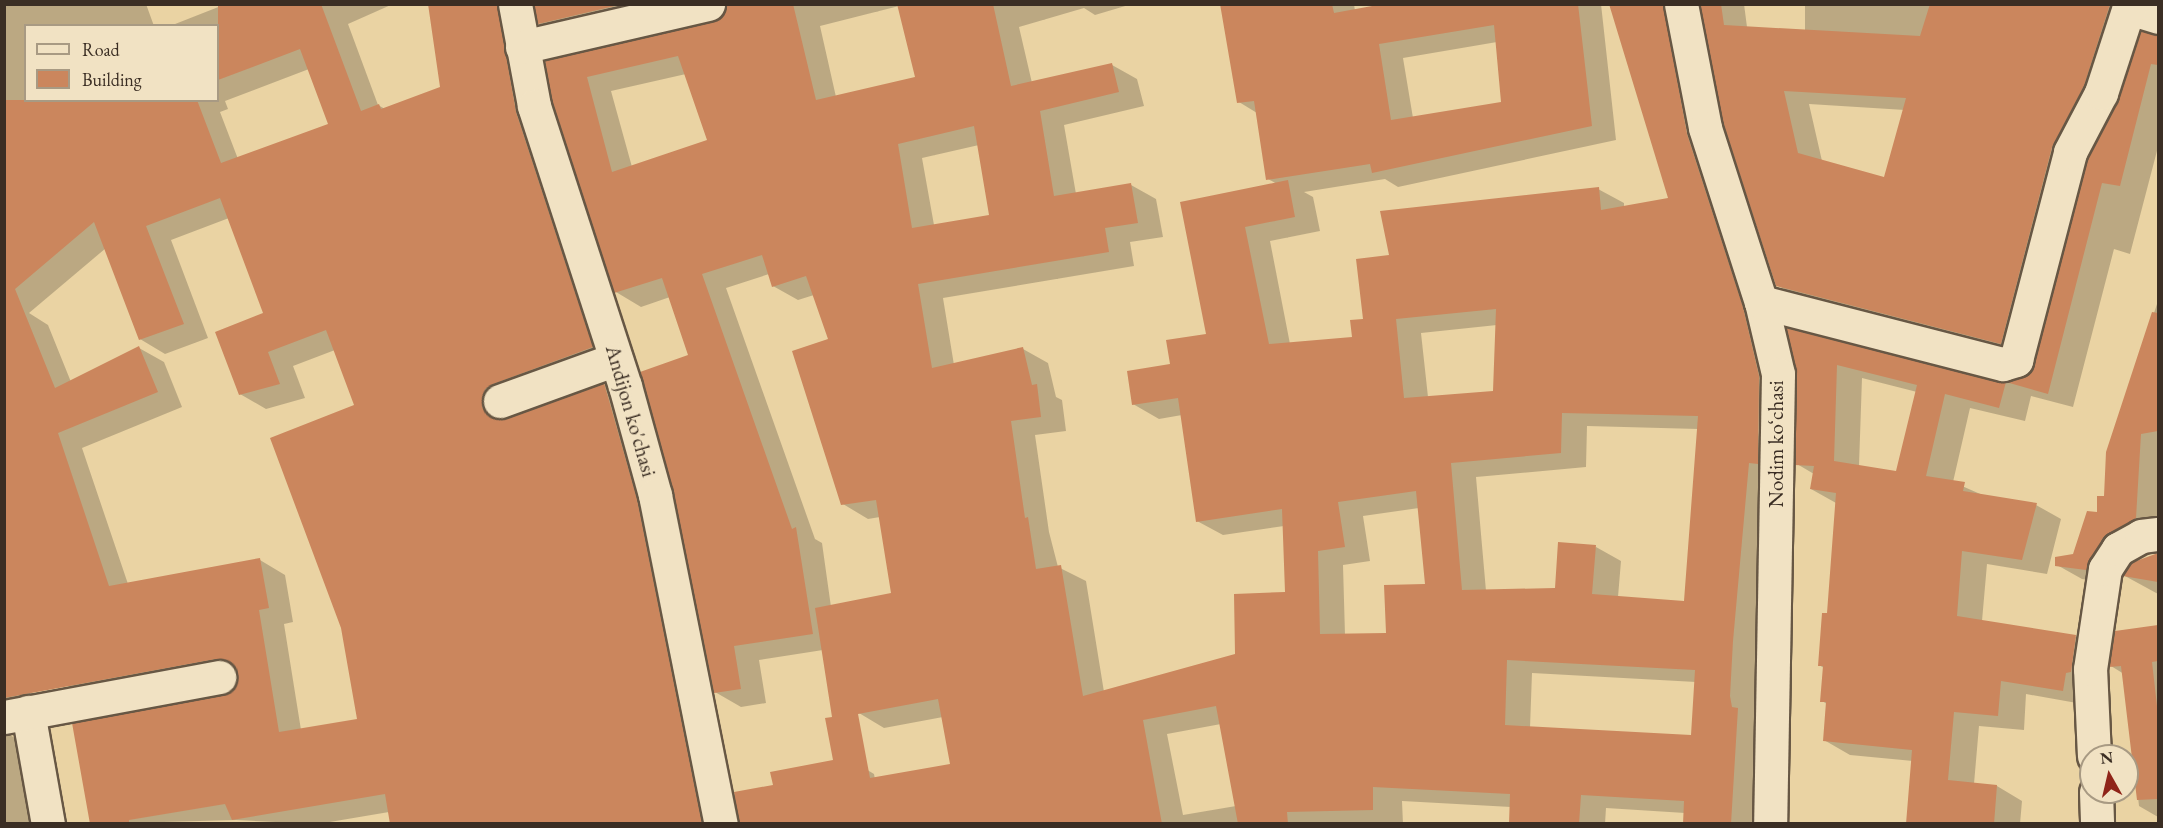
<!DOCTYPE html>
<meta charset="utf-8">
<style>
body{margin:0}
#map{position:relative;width:2163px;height:828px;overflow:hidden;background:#ead3a3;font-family:"EB Garamond",serif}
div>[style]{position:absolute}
.shadow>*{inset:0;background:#0003}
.building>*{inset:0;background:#cb865d}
.roads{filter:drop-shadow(2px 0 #675744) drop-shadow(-2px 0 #675744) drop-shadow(0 2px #675744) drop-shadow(0 -2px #675744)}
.minor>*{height:33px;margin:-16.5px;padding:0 16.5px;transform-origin:16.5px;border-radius:16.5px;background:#f1e2c3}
span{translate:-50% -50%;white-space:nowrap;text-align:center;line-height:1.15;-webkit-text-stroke:4.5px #f1e2c3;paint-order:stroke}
.street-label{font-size:21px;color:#3b2e24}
.frame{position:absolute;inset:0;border:6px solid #3b2e24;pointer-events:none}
.legend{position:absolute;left:24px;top:24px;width:195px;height:78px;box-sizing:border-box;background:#f1e2c3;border:2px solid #a89a83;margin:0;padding:8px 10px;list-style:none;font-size:18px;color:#3b2e24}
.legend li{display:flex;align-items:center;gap:12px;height:30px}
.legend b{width:30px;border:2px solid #a89a83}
.north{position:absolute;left:2079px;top:744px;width:60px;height:60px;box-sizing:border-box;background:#f1e2c3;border:2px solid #a89a83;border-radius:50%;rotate:352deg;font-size:16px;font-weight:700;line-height:24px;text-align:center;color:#3b2e24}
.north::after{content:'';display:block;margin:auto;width:21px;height:27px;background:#8f2418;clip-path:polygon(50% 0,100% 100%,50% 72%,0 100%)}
</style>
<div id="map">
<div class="shadow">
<i style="clip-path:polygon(evenodd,4px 4px,146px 4px,154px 26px,26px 26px,26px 100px,218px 100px,218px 26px,170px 26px,226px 4px,393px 4px,348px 24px,378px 105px,385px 109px,441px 88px,463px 4px,531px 4px,522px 12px,617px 362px,510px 404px,508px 420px,604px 385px,630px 399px,726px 824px,508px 824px,389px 812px,318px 824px,236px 820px,91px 824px,238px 685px,239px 673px,93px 700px,68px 685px,22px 640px,33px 711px,17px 717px,10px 735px,35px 751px,43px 824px,4px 824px,4px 4px,309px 69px,330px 125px,238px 159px,220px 112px,228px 109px,225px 101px,309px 69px,4px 4px,229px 218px,265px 314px,240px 394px,266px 409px,305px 398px,293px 366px,335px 350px,356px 406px,358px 720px,301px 730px,284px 624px,293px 622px,285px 575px,260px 560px,128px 584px,82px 448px,182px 407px,164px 362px,139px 348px,71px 382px,48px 325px,29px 313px,106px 248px,140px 339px,165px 354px,208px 338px,171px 240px,229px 218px)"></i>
<i style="clip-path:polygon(536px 4px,720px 4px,564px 38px,539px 23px)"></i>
<i style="clip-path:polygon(evenodd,727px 4px,1132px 4px,1095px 15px,1084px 8px,1019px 27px,1032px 83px,1112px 65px,1137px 79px,1144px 106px,1064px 125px,1076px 194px,1131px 185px,1156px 199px,1163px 237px,1130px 242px,1134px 266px,943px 298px,954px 365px,1023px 349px,1048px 363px,1056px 397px,1062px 400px,1066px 431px,1035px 435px,1049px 532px,1058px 567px,1086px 581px,1104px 692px,1237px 655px,1286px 594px,1284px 526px,1223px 535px,1197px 521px,1182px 415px,1159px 419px,1133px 404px,1208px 335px,1182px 203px,1277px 184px,1268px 179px,1257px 113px,1239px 102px,1221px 4px,1354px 4px,1355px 11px,1393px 4px,1601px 4px,1616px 140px,1398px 187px,1385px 179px,1304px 192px,1313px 197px,1320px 231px,1270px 241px,1290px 344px,1354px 339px,1391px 256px,1598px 189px,1624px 203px,1624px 208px,1670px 199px,1610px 4px,1693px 4px,1687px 23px,1768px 323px,1755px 712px,1757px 824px,1685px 824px,1685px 813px,1606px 808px,1605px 824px,1510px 824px,1511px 807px,1402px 801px,1403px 824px,914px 824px,952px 765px,943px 717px,884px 728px,859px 713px,823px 650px,759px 660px,766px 703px,741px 707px,715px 692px,690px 356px,670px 297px,641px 307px,616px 292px,546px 62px,713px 23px,722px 18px,727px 4px,899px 6px,916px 78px,836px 97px,820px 26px,899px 6px,727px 4px,1497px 42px,1503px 104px,1413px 118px,1403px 58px,1497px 42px,727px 4px,686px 74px,709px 141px,632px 167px,611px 91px,686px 74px,727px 4px,979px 145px,991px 216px,934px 225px,922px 158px,979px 145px,727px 4px,769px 274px,773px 286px,798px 300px,814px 295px,830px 340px,843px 504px,868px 519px,880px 517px,893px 594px,831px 607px,822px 543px,815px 539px,726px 288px,769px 274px,727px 4px,1497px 325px,1495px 392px,1428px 397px,1421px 333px,1497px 325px,727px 4px,1587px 426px,1698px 429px,1686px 602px,1618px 597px,1621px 561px,1596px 547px,1556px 589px,1486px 591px,1476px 477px,1586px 467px,1587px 426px,727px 4px,1419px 508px,1426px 585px,1387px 634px,1345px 635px,1343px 565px,1370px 561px,1363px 516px,1419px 508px,727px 4px,1532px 673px,1696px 682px,1692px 736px,1530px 728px,1532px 673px,727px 4px,1221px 724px,1236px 806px,1183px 815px,1167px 734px,1221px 724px)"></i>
<i style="clip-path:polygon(evenodd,1702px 4px,1744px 4px,1747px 27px,1805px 31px,1805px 4px,2146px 4px,2077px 162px,2026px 357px,1803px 300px,1777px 285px,1702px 4px,1809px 104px,1905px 110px,1885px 179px,1822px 161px,1809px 104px)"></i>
<i style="clip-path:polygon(evenodd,2142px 33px,2158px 36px,2158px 147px,2130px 254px,2114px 249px,2073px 407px,2031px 396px,2025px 421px,1970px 408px,1953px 482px,1987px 497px,2036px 505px,2061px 519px,2047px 574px,1987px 564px,1982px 621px,2076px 637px,2101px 651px,2088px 705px,2026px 694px,2024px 730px,1979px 726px,1974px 784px,1997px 786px,2022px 801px,2020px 824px,1908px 824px,1913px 761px,1850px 755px,1824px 740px,1827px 704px,1822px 701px,1824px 668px,1819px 665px,1828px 614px,1836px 503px,1811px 489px,1814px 474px,1797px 464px,1798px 374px,1788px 330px,1998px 384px,2030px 375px,2142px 33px,1862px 378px,1917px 392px,1897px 472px,1859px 466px,1862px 378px)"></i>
<i style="clip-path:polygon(2157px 304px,2158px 534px,2128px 553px,2111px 584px,2082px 579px,2057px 565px,2073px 556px,2105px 498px,2108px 451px)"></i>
<i style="clip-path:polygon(2158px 555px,2158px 594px,2125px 576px,2132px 564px)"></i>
<i style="clip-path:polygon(2158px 626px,2158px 817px,2139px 806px,2124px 674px,2111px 666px,2116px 632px)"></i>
<i style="clip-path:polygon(849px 759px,874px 774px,883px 824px,774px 787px)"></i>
</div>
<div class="building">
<i style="clip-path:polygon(evenodd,218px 4px,321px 4px,361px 111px,379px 104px,381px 109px,440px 87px,428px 4px,497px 4px,516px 112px,593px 347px,493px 384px,485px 389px,482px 407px,488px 416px,506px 419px,604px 383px,637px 499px,702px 824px,390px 824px,385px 794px,232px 820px,225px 804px,129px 820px,129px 824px,90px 824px,72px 723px,223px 695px,236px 684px,234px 665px,216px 659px,4px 698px,4px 100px,197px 100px,221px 163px,328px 124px,300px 49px,218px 80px,218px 4px,220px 198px,263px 313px,215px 332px,239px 395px,280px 384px,268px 352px,326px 330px,354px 405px,270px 438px,341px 628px,357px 719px,279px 732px,259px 610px,269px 608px,260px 558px,109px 586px,58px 433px,158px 392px,139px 346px,55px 388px,15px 289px,94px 222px,139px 340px,184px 324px,146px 226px,220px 198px)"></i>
<i style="clip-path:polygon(534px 4px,623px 4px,538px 24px)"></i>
<i style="clip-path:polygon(evenodd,726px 4px,793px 4px,816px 100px,915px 77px,897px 4px,993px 4px,1011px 86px,1112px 63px,1119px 92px,1040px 111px,1054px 196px,1131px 183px,1138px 223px,1105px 228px,1109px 252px,918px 284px,932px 368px,1023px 347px,1032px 385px,1037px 384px,1041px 417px,1011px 421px,1025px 518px,1028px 517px,1036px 569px,1061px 565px,1083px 696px,1235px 654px,1234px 594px,1285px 592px,1282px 509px,1196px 522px,1178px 398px,1132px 405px,1127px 371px,1170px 364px,1166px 340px,1206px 334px,1180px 202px,1288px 180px,1295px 217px,1245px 227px,1269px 344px,1352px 337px,1350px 320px,1363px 319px,1356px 259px,1389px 255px,1380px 211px,1599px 187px,1601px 210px,1668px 198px,1609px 4px,1663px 4px,1687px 134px,1743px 307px,1759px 376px,1758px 464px,1749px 463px,1733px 641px,1730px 696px,1732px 707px,1738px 708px,1731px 824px,1683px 824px,1684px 801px,1581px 795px,1579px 824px,1509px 824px,1510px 794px,1373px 787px,1373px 810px,1287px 812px,1288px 824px,1238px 824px,1216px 706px,1143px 720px,1162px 824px,739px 824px,734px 792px,773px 785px,770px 772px,833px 760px,825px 718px,832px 717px,815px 608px,891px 593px,876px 500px,841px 505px,792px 351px,828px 339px,806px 276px,772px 287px,762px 255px,702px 274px,792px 529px,796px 527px,813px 634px,734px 646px,741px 689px,714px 693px,673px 491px,640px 372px,688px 355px,662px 278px,614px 293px,552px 101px,545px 61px,712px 22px,721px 17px,726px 4px,678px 56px,707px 140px,612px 172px,587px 77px,678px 56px,726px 4px,974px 126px,989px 215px,912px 228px,898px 144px,974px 126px,726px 4px,1496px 309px,1493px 391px,1404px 398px,1396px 319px,1496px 309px,726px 4px,1562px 413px,1698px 416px,1684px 601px,1592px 594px,1596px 545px,1558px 542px,1555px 588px,1462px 590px,1451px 463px,1561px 453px,1562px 413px,726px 4px,1416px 491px,1425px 584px,1384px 585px,1386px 633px,1320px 634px,1318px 551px,1345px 547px,1338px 502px,1416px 491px,726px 4px,1507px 660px,1695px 670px,1691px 735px,1505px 725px,1507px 660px,726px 4px,938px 699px,950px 764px,870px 778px,858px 714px,938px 699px)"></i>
<i style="clip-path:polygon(evenodd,1220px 4px,1332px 4px,1334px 13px,1383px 4px,1578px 4px,1592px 126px,1372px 173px,1370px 164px,1266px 180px,1254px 101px,1237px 103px,1220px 4px,1494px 25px,1501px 102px,1391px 120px,1379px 44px,1494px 25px)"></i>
<i style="clip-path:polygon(evenodd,1700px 4px,1721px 4px,1724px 25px,1920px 36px,1930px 4px,2110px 4px,2084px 86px,2052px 147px,2001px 344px,1776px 286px,1723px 123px,1700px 4px,1784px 91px,1906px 98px,1884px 177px,1798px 153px,1784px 91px)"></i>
<i style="clip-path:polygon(evenodd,2141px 31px,2158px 35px,2158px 65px,2151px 64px,2120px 186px,2102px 183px,2048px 394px,2006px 382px,1999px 408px,1945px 394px,1926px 476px,1965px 482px,1963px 491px,2037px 503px,2022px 560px,1962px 551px,1957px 616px,2076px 635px,2071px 672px,2066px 673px,2063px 691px,2001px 681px,1998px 716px,1954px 712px,1948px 780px,1997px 785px,1994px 824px,1906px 824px,1912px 750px,1823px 741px,1826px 702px,1820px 702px,1823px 666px,1818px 666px,1822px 613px,1827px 613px,1836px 493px,1810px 489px,1814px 466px,1795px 465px,1797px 374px,1786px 328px,1998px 382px,2029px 373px,2088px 159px,2119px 99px,2141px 31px,1837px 365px,1917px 385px,1896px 471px,1834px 461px,1837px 365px)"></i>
<i style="clip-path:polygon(2152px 312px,2158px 313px,2158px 431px,2141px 434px,2136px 518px,2103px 538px,2086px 570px,2055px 566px,2055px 557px,2073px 554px,2087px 511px,2097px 512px,2097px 496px,2104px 496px,2106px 452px)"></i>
<i style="clip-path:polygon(2158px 553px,2158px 582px,2123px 576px,2131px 563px)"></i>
<i style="clip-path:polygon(2158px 625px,2158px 661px,2152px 662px,2158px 715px,2158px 799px,2137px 800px,2121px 666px,2109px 667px,2115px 631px)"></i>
</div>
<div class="roads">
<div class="minor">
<i style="left:515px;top:4px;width:104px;rotate:79.4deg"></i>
<i style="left:534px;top:106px;width:294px;rotate:72deg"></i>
<i style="left:625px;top:386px;width:113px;rotate:74.6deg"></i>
<i style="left:655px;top:495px;width:336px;rotate:78.7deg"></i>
<i style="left:1681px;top:4px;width:126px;rotate:79deg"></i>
<i style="left:1705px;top:128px;width:183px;rotate:72.2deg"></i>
<i style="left:1761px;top:302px;width:74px;rotate:76.7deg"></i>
<i style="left:1778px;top:374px;width:450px;rotate:91deg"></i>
<i style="left:2129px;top:8px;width:30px;rotate:17deg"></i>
<i style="left:522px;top:47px;width:191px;rotate:-13deg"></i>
<i style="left:1761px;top:302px;width:250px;rotate:14.4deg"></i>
<i style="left:2003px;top:364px;width:14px;rotate:-17deg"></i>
<i style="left:2016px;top:360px;width:215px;rotate:-75.4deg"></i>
<i style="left:2070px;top:152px;width:67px;rotate:-62.3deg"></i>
<i style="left:2101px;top:93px;width:94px;rotate:-72deg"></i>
<i style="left:500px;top:401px;width:123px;rotate:-19.9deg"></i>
<i style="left:28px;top:712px;width:114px;rotate:79.9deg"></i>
<i style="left:4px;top:717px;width:219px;rotate:-10.5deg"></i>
<i style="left:2094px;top:756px;width:87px;rotate:-92.6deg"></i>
<i style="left:2090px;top:669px;width:101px;rotate:-81.5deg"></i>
<i style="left:2105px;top:569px;width:24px;rotate:-57deg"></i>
<i style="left:2118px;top:549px;width:26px;rotate:-29deg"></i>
<i style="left:2141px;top:536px;width:17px;rotate:-7deg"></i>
<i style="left:2096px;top:792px;width:32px;rotate:88deg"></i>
</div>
</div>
<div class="street-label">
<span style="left:631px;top:411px;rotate:74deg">Andijon ko'chasi</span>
<span style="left:1776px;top:444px;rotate:-90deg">Nodim koʻchasi</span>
</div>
<div class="frame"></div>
<ul class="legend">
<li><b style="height:8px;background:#f1e2c3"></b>Road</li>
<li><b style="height:16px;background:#cb865d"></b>Building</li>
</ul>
<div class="north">N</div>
</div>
